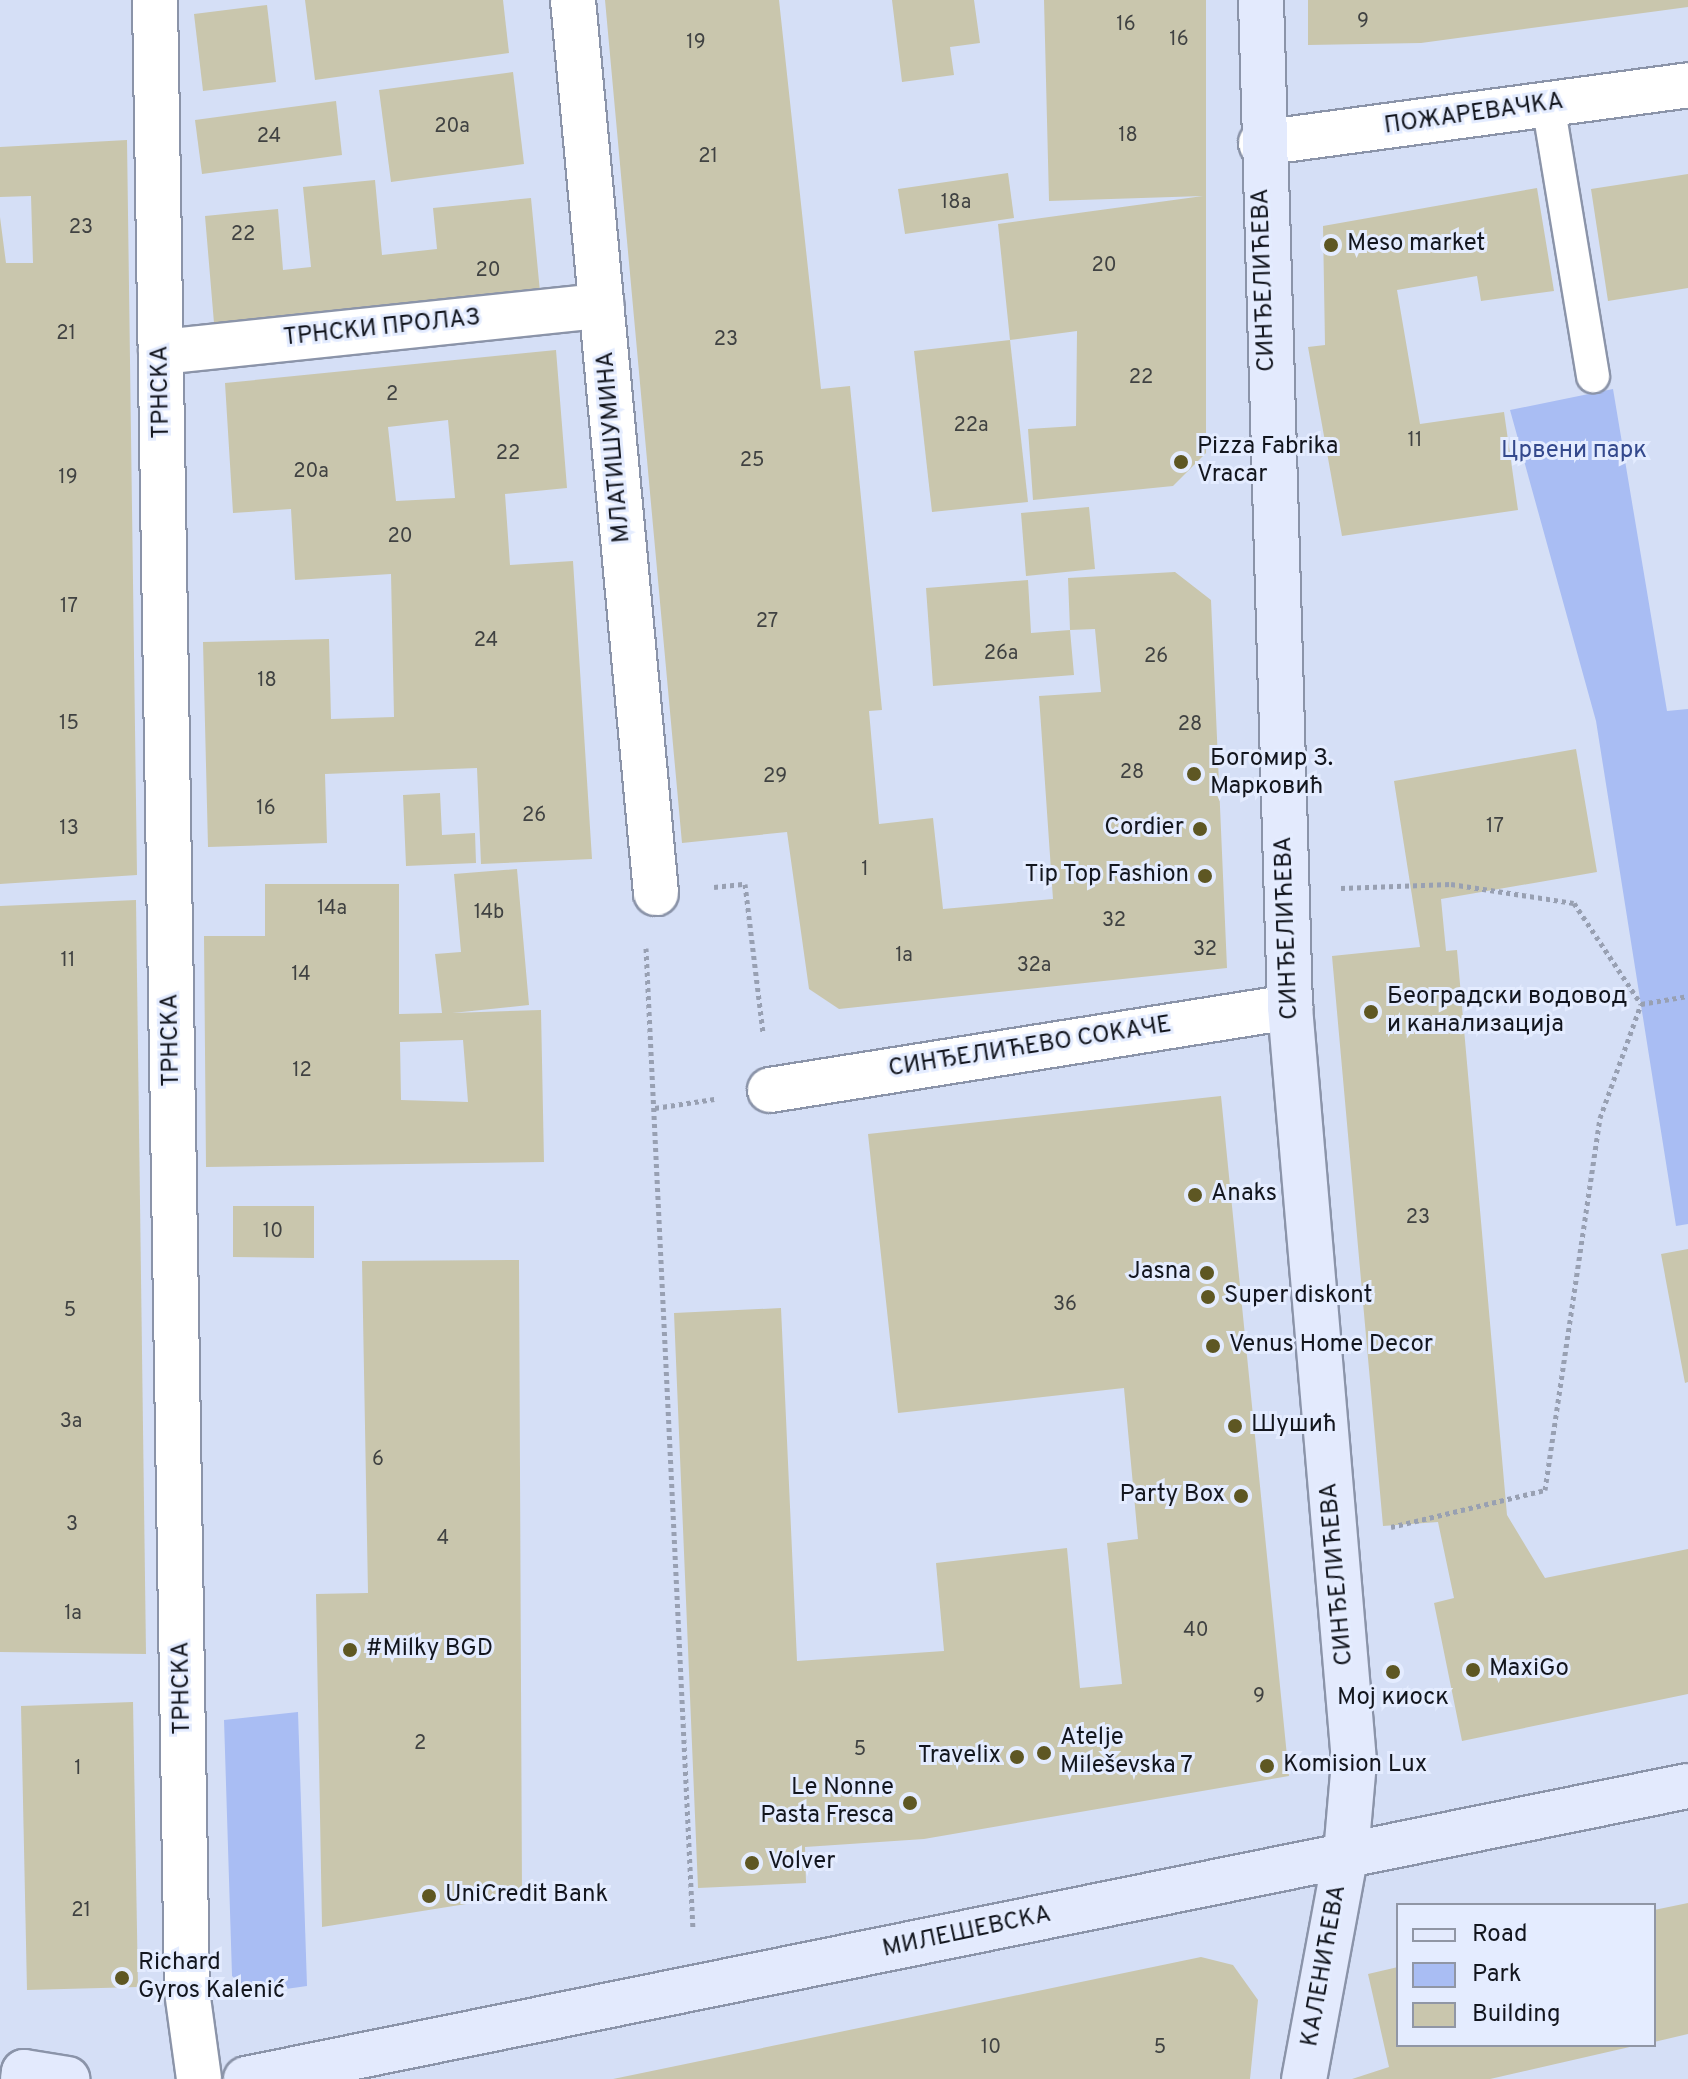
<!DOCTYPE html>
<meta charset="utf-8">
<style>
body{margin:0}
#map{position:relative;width:1688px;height:2079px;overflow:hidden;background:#d5dff6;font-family:Overpass,sans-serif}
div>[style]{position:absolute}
.green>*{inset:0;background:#a9bdf3}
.building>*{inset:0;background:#c9c6ad}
.path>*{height:5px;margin-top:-2.5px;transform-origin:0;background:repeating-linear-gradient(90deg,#98a0b2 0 4px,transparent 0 8px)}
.roads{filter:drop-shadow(2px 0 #8b94a9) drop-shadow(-2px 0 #8b94a9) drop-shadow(0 2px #8b94a9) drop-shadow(0 -2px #8b94a9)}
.lane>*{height:32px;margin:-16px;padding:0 16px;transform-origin:16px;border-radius:16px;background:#fff}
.street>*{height:44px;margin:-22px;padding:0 22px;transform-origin:22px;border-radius:22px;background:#fff}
.secondary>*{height:44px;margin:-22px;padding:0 22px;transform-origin:22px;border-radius:22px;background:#e3eafd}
.dots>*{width:22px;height:22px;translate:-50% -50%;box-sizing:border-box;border:4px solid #e4ecff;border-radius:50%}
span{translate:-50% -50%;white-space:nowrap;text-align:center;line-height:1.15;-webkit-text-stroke:6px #e4ecff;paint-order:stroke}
.number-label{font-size:20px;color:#404242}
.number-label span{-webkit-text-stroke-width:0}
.street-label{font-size:24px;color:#13161e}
.poi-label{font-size:24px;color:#13161e}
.left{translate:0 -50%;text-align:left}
.right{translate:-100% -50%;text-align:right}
.park-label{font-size:24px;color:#34498d}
.legend{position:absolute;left:1396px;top:1903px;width:260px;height:144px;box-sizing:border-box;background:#e4ecff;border:2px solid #9096a5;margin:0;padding:10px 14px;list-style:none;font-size:24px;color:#13161e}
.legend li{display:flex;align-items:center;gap:16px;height:40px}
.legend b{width:40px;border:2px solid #9096a5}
</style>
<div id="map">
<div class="green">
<i style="clip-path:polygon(1613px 389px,1667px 711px,1688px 709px,1688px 1224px,1676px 1226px,1596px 721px,1510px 410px)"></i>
<i style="clip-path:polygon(298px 1712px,307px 1986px,251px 1994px,232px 1976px,224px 1720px)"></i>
</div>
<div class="building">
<i style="clip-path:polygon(305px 0,503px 0,509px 53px,315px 80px)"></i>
<i style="clip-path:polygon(605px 0,779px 0,821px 389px,850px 386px,882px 710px,869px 711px,879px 824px,933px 818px,943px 909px,1053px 899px,1039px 696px,1101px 692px,1095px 629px,1070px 630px,1068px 578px,1175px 572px,1211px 600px,1227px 968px,839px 1009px,809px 989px,787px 832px,682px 843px)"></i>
<i style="clip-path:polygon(892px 0,974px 0,980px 43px,950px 47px,954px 75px,902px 82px)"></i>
<i style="clip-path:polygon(1044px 0,1206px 0,1206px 453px,1173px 486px,1033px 500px,1028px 429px,1076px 426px,1077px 331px,1010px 340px,998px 224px,1203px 196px,1049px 201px)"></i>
<i style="clip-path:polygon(1308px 0,1688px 0,1688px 7px,1421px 43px,1308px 45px)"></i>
<i style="clip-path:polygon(267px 5px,276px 82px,203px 91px,194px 14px)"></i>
<i style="clip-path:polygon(513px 72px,524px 164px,391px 182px,379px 90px)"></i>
<i style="clip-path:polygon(336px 101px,342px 155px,202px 174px,195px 120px)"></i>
<i style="clip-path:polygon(127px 140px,137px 875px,0 884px,0 217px,6px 263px,33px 263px,31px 196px,0 197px,0 147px)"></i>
<i style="clip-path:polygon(1008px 173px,1014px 218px,905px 234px,898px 189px)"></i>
<i style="clip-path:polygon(1688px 174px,1688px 288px,1608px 301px,1591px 189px)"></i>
<i style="clip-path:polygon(375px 180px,382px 255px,437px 249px,433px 208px,531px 198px,540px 292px,214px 323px,205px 216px,278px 209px,283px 270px,311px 267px,303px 187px)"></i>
<i style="clip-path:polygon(1537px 188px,1554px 291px,1481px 301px,1477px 276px,1397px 290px,1420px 424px,1504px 412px,1518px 510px,1342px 536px,1308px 347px,1325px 345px,1323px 226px)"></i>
<i style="clip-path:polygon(1010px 340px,1028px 502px,932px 512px,914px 351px)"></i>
<i style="clip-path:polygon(evenodd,556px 350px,567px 488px,505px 494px,510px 565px,573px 561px,592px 859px,481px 864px,477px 768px,325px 774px,327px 843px,208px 847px,203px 642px,329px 639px,331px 719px,394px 717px,391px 574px,295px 580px,291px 509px,233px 513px,225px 383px,556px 350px,448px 420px,455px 498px,396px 501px,388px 427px,448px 420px)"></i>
<i style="clip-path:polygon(1089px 507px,1095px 569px,1026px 576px,1021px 513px)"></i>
<i style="clip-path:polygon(1028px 580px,1031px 633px,1070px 630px,1074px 675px,933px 686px,926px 588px)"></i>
<i style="clip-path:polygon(1576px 749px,1597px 872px,1441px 899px,1446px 951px,1457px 950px,1507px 1515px,1545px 1578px,1688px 1549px,1688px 1694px,1462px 1741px,1434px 1603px,1454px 1598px,1438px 1522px,1383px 1526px,1332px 956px,1420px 947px,1394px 781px)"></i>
<i style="clip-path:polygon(440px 793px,442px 835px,475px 833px,476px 863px,406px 866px,403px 795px)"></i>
<i style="clip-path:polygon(evenodd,517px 869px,529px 1005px,452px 1013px,541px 1010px,544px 1162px,206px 1167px,204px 936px,265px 936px,265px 884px,399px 884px,399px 1014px,442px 1013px,435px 954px,461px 952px,454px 874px,517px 869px,463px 1040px,468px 1102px,401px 1100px,400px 1042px,463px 1040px)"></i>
<i style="clip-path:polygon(136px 900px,146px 1654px,0 1652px,0 906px)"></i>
<i style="clip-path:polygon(1221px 1096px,1289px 1776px,924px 1839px,805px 1847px,806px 1883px,698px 1888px,674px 1313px,781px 1308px,797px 1661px,944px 1651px,936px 1563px,1067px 1548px,1080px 1688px,1122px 1684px,1107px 1543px,1138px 1539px,1124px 1388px,898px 1413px,868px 1134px)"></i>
<i style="clip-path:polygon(233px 1206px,314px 1206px,314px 1258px,233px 1257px)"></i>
<i style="clip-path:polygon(1688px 1249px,1688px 1382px,1685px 1383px,1661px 1254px)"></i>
<i style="clip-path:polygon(519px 1260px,522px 1895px,322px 1927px,316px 1594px,368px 1593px,362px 1261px)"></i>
<i style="clip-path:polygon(133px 1702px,138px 1987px,27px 1990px,21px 1706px)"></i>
<i style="clip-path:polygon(1688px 1903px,1688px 2034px,1654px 2042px,1654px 1910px)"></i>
<i style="clip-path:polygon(1201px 1957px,1233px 1965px,1258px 2000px,1250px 2079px,613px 2079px)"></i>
<i style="clip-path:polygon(1398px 1967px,1398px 2045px,1634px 2046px,1490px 2079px,1352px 2079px,1389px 2067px,1368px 1974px)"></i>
</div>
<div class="path">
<i style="left:714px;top:887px;width:31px;rotate:-6deg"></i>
<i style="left:745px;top:884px;width:150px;rotate:83.1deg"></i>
<i style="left:1341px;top:888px;width:110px;rotate:-2.1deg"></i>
<i style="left:1451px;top:884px;width:124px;rotate:8.8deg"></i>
<i style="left:1574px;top:903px;width:121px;rotate:56.4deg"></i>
<i style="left:646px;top:948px;width:982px;rotate:87.26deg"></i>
<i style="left:655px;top:1108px;width:60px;rotate:-8.7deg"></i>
<i style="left:1391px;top:1527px;width:158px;rotate:-13.5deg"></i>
<i style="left:1545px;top:1490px;width:376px;rotate:-81.6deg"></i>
<i style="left:1600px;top:1118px;width:121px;rotate:-70.2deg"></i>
<i style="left:1641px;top:1004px;width:48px;rotate:-9.7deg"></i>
</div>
<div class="roads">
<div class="lane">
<i style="left:1548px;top:104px;width:276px;rotate:80.6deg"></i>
</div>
<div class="street">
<i style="left:155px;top:0;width:1991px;rotate:89.08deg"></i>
<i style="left:187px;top:1991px;width:89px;rotate:82.2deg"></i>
<i style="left:573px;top:0;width:897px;rotate:84.69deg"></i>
<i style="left:1261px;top:143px;width:431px;rotate:-7.7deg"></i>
<i style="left:161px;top:352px;width:443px;rotate:-6deg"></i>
<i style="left:770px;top:1090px;width:527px;rotate:-9.07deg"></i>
</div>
<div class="secondary">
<i style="left:1261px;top:0;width:1007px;rotate:88.35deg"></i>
<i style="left:1290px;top:1007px;width:758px;rotate:85.15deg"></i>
<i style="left:1354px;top:1762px;width:91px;rotate:95deg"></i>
<i style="left:1346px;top:1853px;width:230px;rotate:100.5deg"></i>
<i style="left:23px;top:2079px;width:7px;rotate:-82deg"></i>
<i style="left:24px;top:2072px;width:44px;rotate:9.2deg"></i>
<i style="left:246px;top:2079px;width:1471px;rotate:-11.49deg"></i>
</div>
</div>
<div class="dots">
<i style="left:1331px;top:245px;background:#5e5723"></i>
<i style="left:1181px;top:462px;background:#5e5723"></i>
<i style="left:1194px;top:774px;background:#5e5723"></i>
<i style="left:1200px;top:829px;background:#5e5723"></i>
<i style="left:1205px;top:876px;background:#5e5723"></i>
<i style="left:1371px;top:1012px;background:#5e5723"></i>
<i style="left:1195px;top:1195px;background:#5e5723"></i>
<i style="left:1207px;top:1273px;background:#5e5723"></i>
<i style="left:1208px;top:1297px;background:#5e5723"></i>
<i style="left:1213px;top:1346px;background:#5e5723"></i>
<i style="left:1235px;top:1426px;background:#5e5723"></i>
<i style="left:1241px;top:1496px;background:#5e5723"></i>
<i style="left:350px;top:1650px;background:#5e5723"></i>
<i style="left:1473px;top:1670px;background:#5e5723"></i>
<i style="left:1393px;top:1672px;background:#5e5723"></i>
<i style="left:1044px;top:1753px;background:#5e5723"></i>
<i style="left:1017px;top:1757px;background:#5e5723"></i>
<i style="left:1267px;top:1766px;background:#5e5723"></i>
<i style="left:910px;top:1803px;background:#5e5723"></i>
<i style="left:752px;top:1863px;background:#5e5723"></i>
<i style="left:429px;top:1896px;background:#5e5723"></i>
<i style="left:122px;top:1978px;background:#5e5723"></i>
</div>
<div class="number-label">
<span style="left:1363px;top:22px">9</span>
<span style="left:1126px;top:25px">16</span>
<span style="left:1179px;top:40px">16</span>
<span style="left:696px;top:43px">19</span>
<span style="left:452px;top:127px">20a</span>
<span style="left:1128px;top:136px">18</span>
<span style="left:269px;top:137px">24</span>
<span style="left:708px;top:157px">21</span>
<span style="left:956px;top:203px">18a</span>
<span style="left:81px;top:228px">23</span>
<span style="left:243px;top:235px">22</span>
<span style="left:1104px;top:266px">20</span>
<span style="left:488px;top:271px">20</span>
<span style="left:66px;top:334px">21</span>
<span style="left:726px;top:340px">23</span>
<span style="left:1141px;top:378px">22</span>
<span style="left:392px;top:395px">2</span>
<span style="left:971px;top:426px">22a</span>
<span style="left:1415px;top:441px">11</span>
<span style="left:508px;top:454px">22</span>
<span style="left:752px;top:461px">25</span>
<span style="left:311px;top:472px">20a</span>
<span style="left:68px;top:478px">19</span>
<span style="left:400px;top:537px">20</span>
<span style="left:69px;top:607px">17</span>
<span style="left:767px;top:622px">27</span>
<span style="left:486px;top:641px">24</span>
<span style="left:1001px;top:654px">26a</span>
<span style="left:1156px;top:657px">26</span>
<span style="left:267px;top:681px">18</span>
<span style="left:69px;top:724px">15</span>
<span style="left:1190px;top:725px">28</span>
<span style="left:1132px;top:773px">28</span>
<span style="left:775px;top:777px">29</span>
<span style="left:266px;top:809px">16</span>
<span style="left:534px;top:816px">26</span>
<span style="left:1495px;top:827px">17</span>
<span style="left:69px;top:829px">13</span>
<span style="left:865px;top:870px">1</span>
<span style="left:332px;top:909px">14a</span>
<span style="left:489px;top:913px">14b</span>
<span style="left:1114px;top:921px">32</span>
<span style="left:1205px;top:950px">32</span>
<span style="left:904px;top:956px">1a</span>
<span style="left:68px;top:961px">11</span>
<span style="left:1034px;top:966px">32a</span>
<span style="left:301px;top:975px">14</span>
<span style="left:302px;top:1071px">12</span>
<span style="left:1418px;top:1218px">23</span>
<span style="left:273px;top:1232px">10</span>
<span style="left:1065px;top:1305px">36</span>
<span style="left:70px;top:1311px">5</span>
<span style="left:71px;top:1422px">3a</span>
<span style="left:378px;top:1460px">6</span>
<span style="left:72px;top:1525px">3</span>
<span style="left:443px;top:1539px">4</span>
<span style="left:73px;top:1614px">1a</span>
<span style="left:1196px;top:1631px">40</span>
<span style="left:1259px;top:1697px">9</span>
<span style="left:420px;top:1744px">2</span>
<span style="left:860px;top:1750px">5</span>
<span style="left:78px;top:1769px">1</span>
<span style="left:81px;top:1911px">21</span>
<span style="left:991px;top:2048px">10</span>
<span style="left:1160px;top:2048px">5</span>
</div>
<div class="street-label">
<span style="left:1474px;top:115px;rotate:-8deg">ПОЖАРЕВАЧКА</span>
<span style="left:1265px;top:280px;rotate:-92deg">СИНЂЕЛИЋЕВА</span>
<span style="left:382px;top:329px;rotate:-6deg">ТРНСКИ ПРОЛАЗ</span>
<span style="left:162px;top:392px;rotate:-91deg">ТРНСКА</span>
<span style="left:615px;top:447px;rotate:-95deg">МЛАТИШУМИНА</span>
<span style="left:1288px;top:928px;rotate:-92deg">СИНЂЕЛИЋЕВА</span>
<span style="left:172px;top:1040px;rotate:-91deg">ТРНСКА</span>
<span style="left:1030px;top:1048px;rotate:-9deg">СИНЂЕЛИЋЕВО СОКАЧЕ</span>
<span style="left:1338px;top:1574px;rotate:-95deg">СИНЂЕЛИЋЕВА</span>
<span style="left:183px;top:1688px;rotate:-91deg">ТРНСКА</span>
<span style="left:967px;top:1933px;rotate:-12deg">МИЛЕШЕВСКА</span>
<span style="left:1325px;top:1966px;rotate:-80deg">КАЛЕНИЋЕВА</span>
</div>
<div class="poi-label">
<span class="left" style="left:1347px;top:245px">Meso market</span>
<span class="left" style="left:1197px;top:462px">Pizza Fabrika<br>Vracar</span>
<span class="left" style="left:1210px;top:774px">Богомир З.<br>Марковић</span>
<span class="right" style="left:1184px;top:829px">Cordier</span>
<span class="right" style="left:1189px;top:876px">Tip Top Fashion</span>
<span class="left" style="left:1387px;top:1012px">Београдски водовод<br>и канализација</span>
<span class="left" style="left:1211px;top:1195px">Anaks</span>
<span class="right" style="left:1191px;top:1273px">Jasna</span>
<span class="left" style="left:1224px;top:1297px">Super diskont</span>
<span class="left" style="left:1229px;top:1346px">Venus Home Decor</span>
<span class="left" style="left:1251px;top:1426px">Шушић</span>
<span class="right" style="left:1225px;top:1496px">Party Box</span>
<span class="left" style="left:366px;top:1650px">#Milky BGD</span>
<span class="left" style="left:1489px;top:1670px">MaxiGo</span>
<span style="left:1393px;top:1699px">Мој киоск</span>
<span class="left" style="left:1060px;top:1753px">Atelje<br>Mileševska 7</span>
<span class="right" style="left:1001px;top:1757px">Travelix</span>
<span class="left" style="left:1283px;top:1766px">Komision Lux</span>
<span class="right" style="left:894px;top:1803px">Le Nonne<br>Pasta Fresca</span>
<span class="left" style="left:768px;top:1863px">Volver</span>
<span class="left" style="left:445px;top:1896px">UniCredit Bank</span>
<span class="left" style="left:138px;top:1978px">Richard<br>Gyros Kalenić</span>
</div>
<div class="park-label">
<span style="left:1574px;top:452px">Црвени парк</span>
</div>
<ul class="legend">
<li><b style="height:10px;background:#e3eafd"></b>Road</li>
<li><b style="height:22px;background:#a9bdf3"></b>Park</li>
<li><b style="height:22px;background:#c9c6ad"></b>Building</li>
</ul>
</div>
